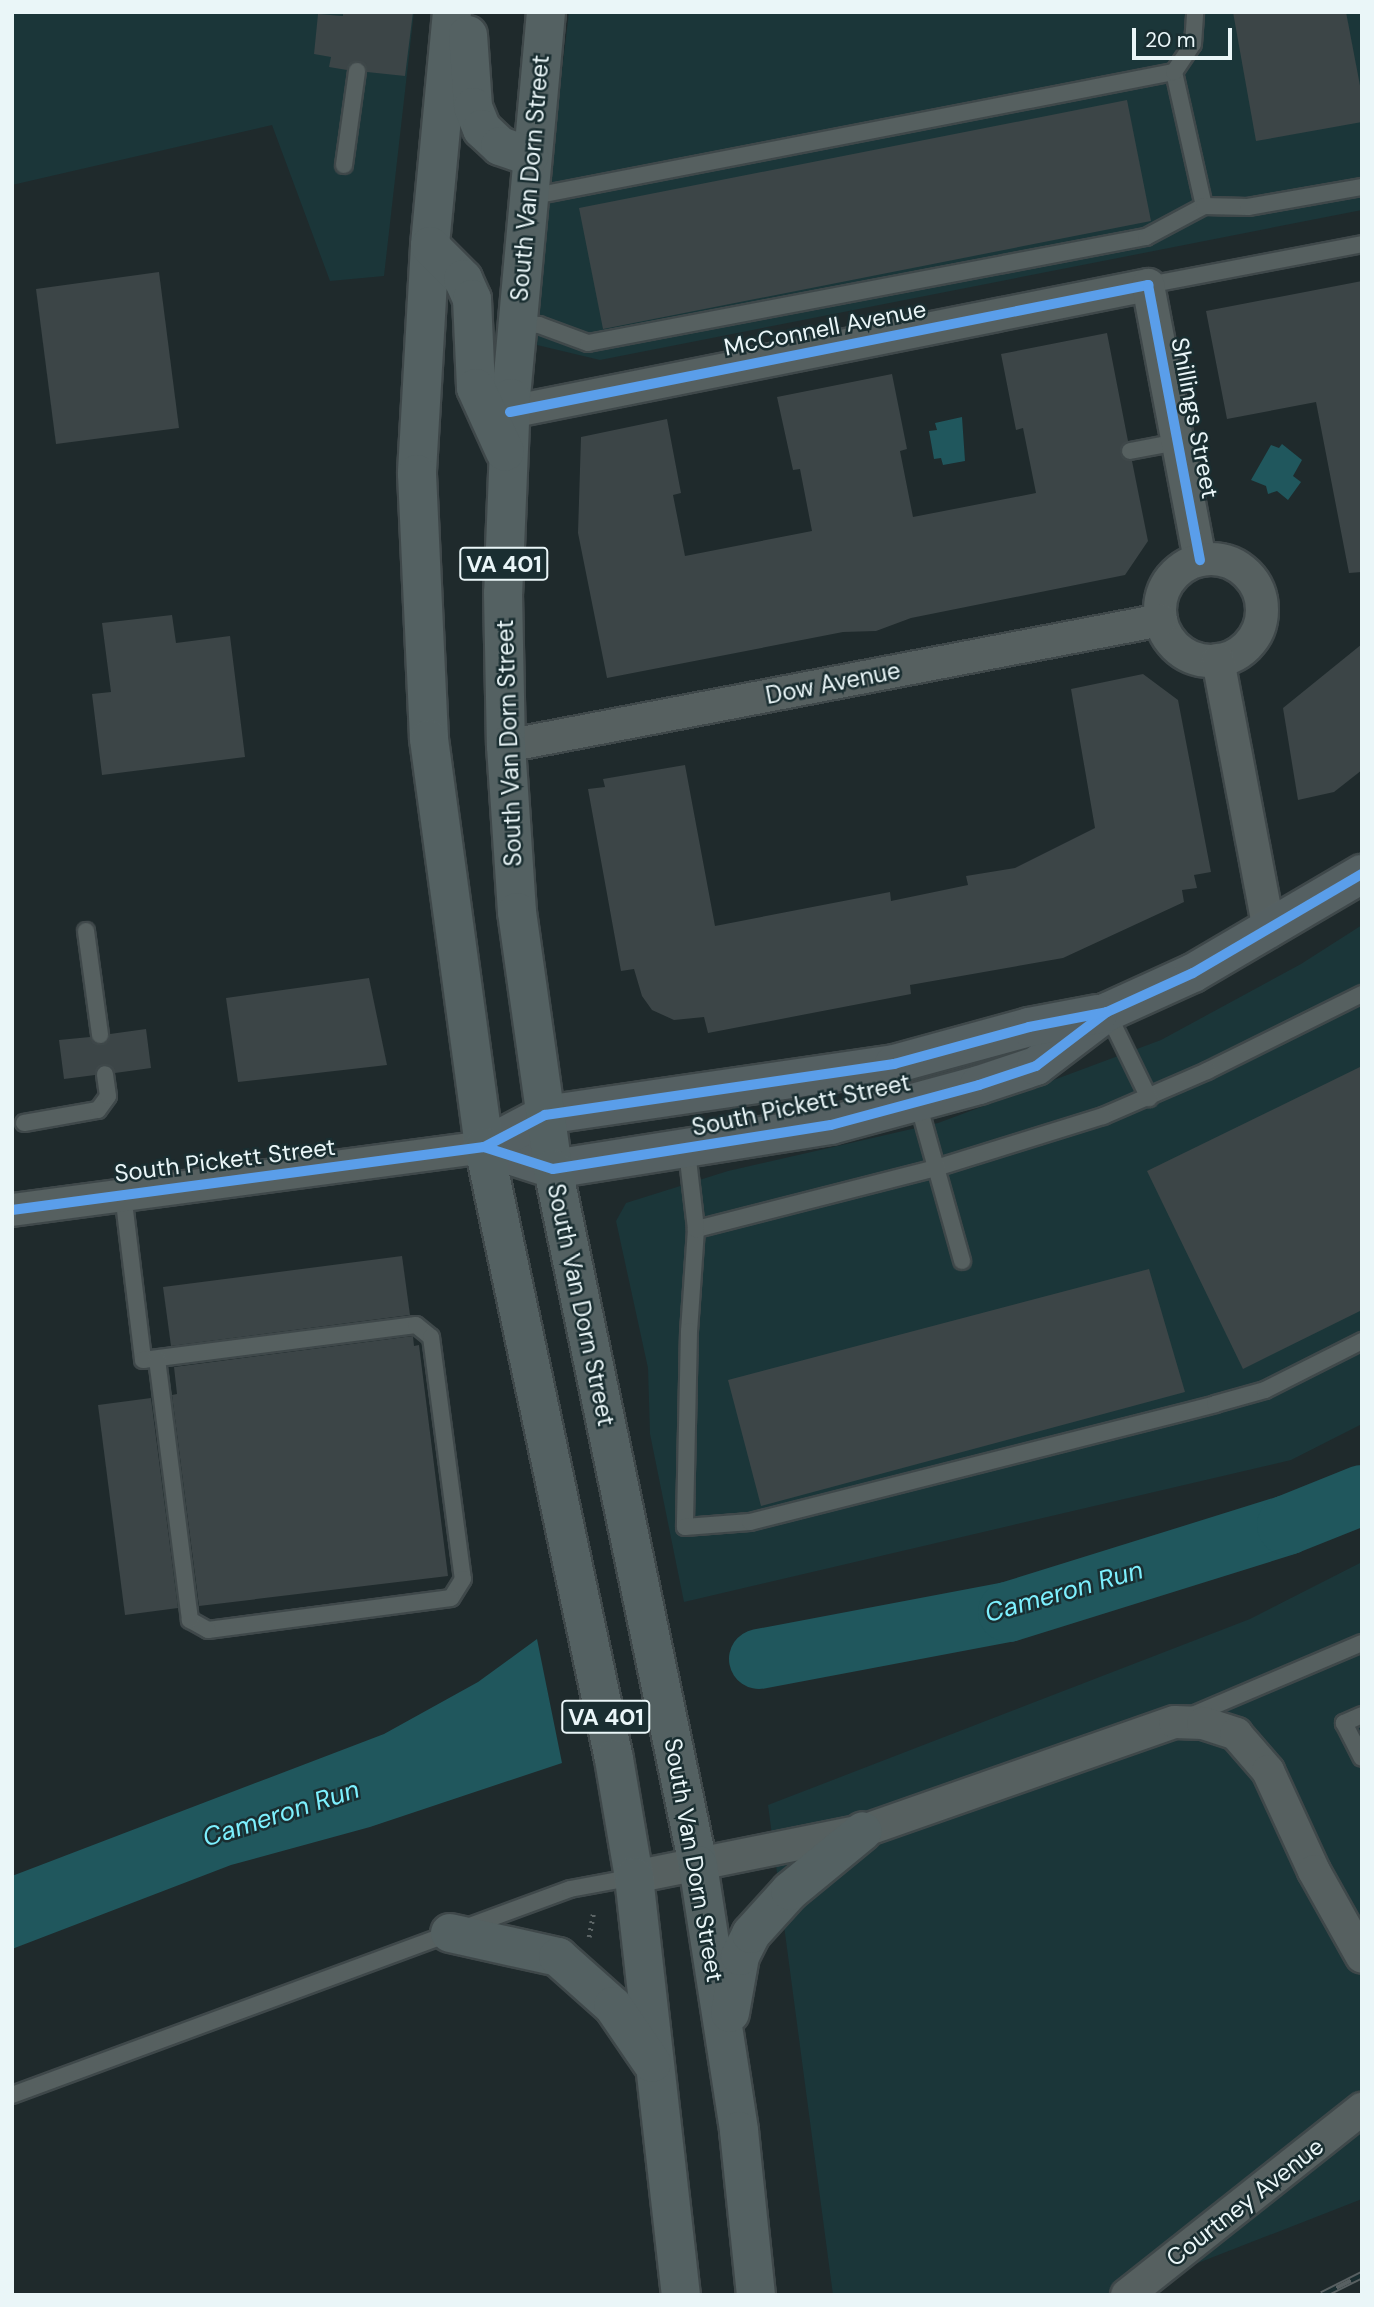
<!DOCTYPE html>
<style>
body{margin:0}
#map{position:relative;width:1374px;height:2307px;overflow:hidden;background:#1f2a2c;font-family:"DM Sans",sans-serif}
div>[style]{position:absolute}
.built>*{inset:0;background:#1b3639}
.water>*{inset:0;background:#20575d}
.river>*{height:60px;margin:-30px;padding:0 30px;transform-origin:30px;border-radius:30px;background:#20575d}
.building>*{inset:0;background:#3c4547}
.path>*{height:4.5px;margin-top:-2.25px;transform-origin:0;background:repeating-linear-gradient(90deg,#5c6566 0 2px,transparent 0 7px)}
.roads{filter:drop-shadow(2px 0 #3f484a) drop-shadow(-2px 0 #3f484a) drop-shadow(0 2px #3f484a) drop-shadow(0 -2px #3f484a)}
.service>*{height:16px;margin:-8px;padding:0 8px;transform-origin:8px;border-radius:8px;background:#566060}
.minor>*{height:32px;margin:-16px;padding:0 16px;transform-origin:16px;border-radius:16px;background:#566060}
.minor>.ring{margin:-16px;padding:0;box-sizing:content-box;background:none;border:32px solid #566060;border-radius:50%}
.secondary>*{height:38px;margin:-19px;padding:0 19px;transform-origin:19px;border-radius:19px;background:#556062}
.primary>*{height:38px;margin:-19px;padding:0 19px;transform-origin:19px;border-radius:19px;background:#546162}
.rail>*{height:8px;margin-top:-4px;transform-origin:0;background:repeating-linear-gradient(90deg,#1a2e31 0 16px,#586062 0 32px);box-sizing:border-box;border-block:2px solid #586062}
.cycleway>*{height:10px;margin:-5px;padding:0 5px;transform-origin:5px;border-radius:5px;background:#5a9eea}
span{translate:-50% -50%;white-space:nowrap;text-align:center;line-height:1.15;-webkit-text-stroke:5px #1a2e31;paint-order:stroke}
.shield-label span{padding:2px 5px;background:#1a2e31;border:2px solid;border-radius:5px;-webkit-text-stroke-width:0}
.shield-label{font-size:23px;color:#eaf6f8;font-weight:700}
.street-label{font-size:24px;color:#eaf6f8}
.water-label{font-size:26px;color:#7df0fe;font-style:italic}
.frame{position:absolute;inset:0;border:14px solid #eaf6f8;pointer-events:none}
.scale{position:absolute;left:1132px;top:28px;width:100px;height:32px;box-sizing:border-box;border:4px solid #eaf6f8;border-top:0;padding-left:9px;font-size:21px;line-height:24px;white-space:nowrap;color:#eaf6f8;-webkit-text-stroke:5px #1a2e31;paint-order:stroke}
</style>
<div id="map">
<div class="built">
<i style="clip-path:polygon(12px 12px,414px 12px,384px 276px,330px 281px,272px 125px,12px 185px)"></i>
<i style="clip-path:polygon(569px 12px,1362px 12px,1362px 210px,600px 360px,537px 345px,544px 221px)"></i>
<i style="clip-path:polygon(1362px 925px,1362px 1424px,1291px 1460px,684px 1602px,650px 1434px,648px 1368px,616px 1221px,626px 1203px,728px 1171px,938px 1123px,1161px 1040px,1301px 964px)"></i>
<i style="clip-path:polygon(1362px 1562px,1362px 2199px,1116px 2295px,833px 2295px,768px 1805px,1250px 1619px)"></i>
</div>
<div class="water">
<i style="clip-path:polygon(962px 417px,965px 461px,943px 465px,941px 458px,934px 459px,929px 431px,937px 430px,935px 423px)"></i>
<i style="clip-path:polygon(1282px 444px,1302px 460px,1293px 476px,1301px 482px,1288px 500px,1277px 491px,1268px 494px,1266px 486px,1251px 480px,1271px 445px,1279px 448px)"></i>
<i style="clip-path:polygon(537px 1639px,562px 1763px,370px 1827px,231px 1865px,12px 1949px,12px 1876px,384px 1734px,478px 1682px)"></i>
</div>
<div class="river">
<i style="left:759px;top:1659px;width:253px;rotate:-10.7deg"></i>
<i style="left:1008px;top:1612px;width:292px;rotate:-17.3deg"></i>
<i style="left:1287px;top:1525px;width:81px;rotate:-21.8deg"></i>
</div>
<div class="building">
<i style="clip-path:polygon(343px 12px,413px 12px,405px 76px,367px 72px,358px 61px,347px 70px,329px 67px,331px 57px,314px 54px,318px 14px,343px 16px)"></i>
<i style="clip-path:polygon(1233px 12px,1346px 12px,1362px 96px,1362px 122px,1256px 141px)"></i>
<i style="clip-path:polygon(1127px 100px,1151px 221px,603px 329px,579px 208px)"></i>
<i style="clip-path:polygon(159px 272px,179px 428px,56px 444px,36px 289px)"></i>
<i style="clip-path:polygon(1362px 281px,1362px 572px,1349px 573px,1316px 402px,1227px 419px,1206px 311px)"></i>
<i style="clip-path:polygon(1107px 333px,1128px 441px,1120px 454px,1132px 461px,1148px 541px,1125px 575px,911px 618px,876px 631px,843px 632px,607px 678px,578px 533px,581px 437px,667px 419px,681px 493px,673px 495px,685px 556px,812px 531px,800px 469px,793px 470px,777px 397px,892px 374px,907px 449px,900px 451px,913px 517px,1036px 493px,1023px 428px,1016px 430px,1001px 354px)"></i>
<i style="clip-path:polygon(172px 615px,176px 643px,230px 636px,245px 757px,102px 775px,92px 694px,111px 692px,102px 623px)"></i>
<i style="clip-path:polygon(1362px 644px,1362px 770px,1334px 792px,1298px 800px,1283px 708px)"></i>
<i style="clip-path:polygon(1143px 674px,1178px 700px,1211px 872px,1194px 875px,1197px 888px,1182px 890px,1184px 902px,1063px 958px,910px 985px,911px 994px,708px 1033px,704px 1017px,674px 1020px,652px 1010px,642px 996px,634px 969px,621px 971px,588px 789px,605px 787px,603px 779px,685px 765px,715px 926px,890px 892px,891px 901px,968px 885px,966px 876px,1015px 868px,1095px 828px,1071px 689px)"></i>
<i style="clip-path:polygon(369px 978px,387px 1065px,238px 1082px,226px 998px)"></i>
<i style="clip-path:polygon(146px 1029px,151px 1068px,115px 1073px,104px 1064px,95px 1075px,64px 1079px,59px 1040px,90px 1037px,101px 1045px,110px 1034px)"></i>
<i style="clip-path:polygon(1362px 1066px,1362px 1310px,1243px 1369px,1147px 1171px)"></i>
<i style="clip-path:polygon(402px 1256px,410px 1315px,171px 1346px,163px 1287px)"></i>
<i style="clip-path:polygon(1149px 1269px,1185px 1392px,761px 1506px,728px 1380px)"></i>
<i style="clip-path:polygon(413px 1336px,414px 1346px,419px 1345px,448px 1576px,199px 1606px,172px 1395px,177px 1394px,174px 1367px)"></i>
<i style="clip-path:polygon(151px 1398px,178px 1608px,125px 1615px,98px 1405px)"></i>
</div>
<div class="path">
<i style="left:589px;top:1937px;width:23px;rotate:-80deg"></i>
</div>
<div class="roads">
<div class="service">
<i style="left:1174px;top:72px;width:137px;rotate:77.4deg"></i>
<i style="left:344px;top:165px;width:95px;rotate:-82.1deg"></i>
<i style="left:529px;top:197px;width:657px;rotate:-10.97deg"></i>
<i style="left:1174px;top:72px;width:34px;rotate:-56deg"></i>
<i style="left:1193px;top:44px;width:32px;rotate:-86deg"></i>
<i style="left:1148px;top:285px;width:218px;rotate:-10.8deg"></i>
<i style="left:516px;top:323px;width:23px;rotate:5deg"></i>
<i style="left:539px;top:325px;width:52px;rotate:20.2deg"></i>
<i style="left:588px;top:343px;width:568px;rotate:-10.76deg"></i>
<i style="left:1146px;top:237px;width:66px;rotate:-28.1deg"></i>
<i style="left:1204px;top:206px;width:44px;rotate:1.3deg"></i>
<i style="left:1248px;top:207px;width:116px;rotate:-10deg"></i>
<i style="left:1130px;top:451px;width:49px;rotate:-10.6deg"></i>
<i style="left:86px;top:931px;width:105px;rotate:82.3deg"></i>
<i style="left:1362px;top:994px;width:173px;rotate:153.6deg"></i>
<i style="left:1207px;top:1071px;width:113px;rotate:156.6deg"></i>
<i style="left:1103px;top:1116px;width:175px;rotate:162.7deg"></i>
<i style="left:936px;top:1168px;width:248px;rotate:165.7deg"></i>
<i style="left:696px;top:1229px;width:102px;rotate:93.9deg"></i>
<i style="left:689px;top:1331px;width:196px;rotate:91.2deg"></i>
<i style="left:685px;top:1527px;width:65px;rotate:-4.4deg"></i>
<i style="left:750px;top:1522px;width:480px;rotate:-14.2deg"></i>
<i style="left:1215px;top:1404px;width:52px;rotate:-15.6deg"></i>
<i style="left:1265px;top:1390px;width:109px;rotate:-26.8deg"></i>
<i style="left:1107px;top:1012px;width:96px;rotate:64deg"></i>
<i style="left:918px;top:1103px;width:164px;rotate:74.4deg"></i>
<i style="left:24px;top:1123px;width:75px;rotate:-10deg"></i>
<i style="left:98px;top:1110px;width:17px;rotate:-54deg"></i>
<i style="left:108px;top:1096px;width:22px;rotate:-98deg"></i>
<i style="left:687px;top:1151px;width:79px;rotate:83.4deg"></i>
<i style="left:123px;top:1194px;width:167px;rotate:83.1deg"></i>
<i style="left:143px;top:1360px;width:275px;rotate:-7.3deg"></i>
<i style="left:416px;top:1325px;width:19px;rotate:39deg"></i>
<i style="left:431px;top:1337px;width:244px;rotate:82.5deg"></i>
<i style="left:463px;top:1579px;width:22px;rotate:122deg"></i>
<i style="left:451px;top:1598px;width:245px;rotate:172.5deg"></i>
<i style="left:208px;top:1630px;width:21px;rotate:-151deg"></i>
<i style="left:190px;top:1620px;width:263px;rotate:-97.2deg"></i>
<i style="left:1362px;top:1715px;width:20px;rotate:156deg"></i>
<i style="left:1344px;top:1723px;width:39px;rotate:63deg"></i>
<i style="left:1190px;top:1716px;width:187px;rotate:-23deg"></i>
<i style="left:12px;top:2095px;width:595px;rotate:-20.26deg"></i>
<i style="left:570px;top:1889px;width:65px;rotate:-10.6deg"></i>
</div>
<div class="minor">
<i style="left:510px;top:412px;width:651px;rotate:-11.26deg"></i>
<i style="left:1148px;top:285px;width:280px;rotate:79.3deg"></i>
<i class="ring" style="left:1160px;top:559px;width:70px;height:70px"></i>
<i style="left:1218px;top:660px;width:276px;rotate:79.3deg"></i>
<i style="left:506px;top:746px;width:667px;rotate:-10.89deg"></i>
<i style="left:12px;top:1210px;width:476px;rotate:-7.6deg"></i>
<i style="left:634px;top:1877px;width:234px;rotate:-11.4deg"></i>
<i style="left:863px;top:1831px;width:330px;rotate:-19.3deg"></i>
<i style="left:1175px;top:1722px;width:28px;rotate:2deg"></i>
<i style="left:1203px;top:1723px;width:35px;rotate:18deg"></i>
<i style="left:1236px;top:1734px;width:49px;rotate:49.1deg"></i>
<i style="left:1268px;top:1771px;width:110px;rotate:65.3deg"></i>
<i style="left:1314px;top:1871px;width:98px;rotate:60.8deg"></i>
<i style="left:1127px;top:2295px;width:300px;rotate:-38.4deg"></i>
</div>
<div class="secondary">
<i style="left:484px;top:1147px;width:72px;rotate:17.7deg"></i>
<i style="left:553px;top:1169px;width:281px;rotate:-9deg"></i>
<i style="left:831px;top:1125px;width:153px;rotate:-15.1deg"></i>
<i style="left:979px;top:1085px;width:60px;rotate:-18.4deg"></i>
<i style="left:1036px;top:1066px;width:89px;rotate:-37.3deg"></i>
<i style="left:1107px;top:1012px;width:94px;rotate:-24.4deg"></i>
<i style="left:1193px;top:973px;width:196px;rotate:-30.4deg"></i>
<i style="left:484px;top:1147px;width:69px;rotate:-27.7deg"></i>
<i style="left:545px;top:1115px;width:353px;rotate:-8.3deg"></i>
<i style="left:894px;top:1064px;width:140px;rotate:-15.3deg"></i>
<i style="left:1029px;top:1027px;width:70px;rotate:-10.7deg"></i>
</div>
<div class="primary">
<i style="left:452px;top:12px;width:235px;rotate:95.4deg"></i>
<i style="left:430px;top:246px;width:228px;rotate:93.3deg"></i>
<i style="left:417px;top:474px;width:265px;rotate:87.4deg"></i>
<i style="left:429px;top:739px;width:412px;rotate:82.3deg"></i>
<i style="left:484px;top:1147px;width:626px;rotate:78.01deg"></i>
<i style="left:614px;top:1759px;width:120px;rotate:80.4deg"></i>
<i style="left:634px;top:1877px;width:421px;rotate:83.6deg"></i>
<i style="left:546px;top:12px;width:388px;rotate:95.2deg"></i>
<i style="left:511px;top:398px;width:195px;rotate:92.3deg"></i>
<i style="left:503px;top:593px;width:153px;rotate:88.9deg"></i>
<i style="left:506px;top:746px;width:166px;rotate:86.2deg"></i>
<i style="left:517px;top:912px;width:260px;rotate:82deg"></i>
<i style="left:553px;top:1169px;width:711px;rotate:78.23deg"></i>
<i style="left:698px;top:1865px;width:269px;rotate:81.2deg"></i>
<i style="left:739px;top:2131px;width:165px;rotate:84.1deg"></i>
<i style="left:468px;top:35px;width:72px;rotate:86deg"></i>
<i style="left:473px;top:107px;width:24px;rotate:68deg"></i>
<i style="left:482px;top:129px;width:25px;rotate:43deg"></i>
<i style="left:500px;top:146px;width:31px;rotate:19deg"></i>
<i style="left:430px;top:246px;width:47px;rotate:45deg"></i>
<i style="left:463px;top:279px;width:22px;rotate:66deg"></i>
<i style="left:472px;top:299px;width:89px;rotate:87.4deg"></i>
<i style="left:476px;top:388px;width:70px;rotate:65.6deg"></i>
<i style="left:450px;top:1933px;width:111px;rotate:12.5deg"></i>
<i style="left:558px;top:1957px;width:74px;rotate:41.7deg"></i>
<i style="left:613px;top:2006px;width:69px;rotate:55.6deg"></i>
<i style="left:730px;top:2013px;width:58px;rotate:-80deg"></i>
<i style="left:740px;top:1956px;width:25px;rotate:-63deg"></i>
<i style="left:751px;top:1934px;width:58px;rotate:-47.8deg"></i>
<i style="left:790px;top:1891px;width:94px;rotate:-39.4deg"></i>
</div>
</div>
<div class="rail">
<i style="left:1322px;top:2295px;width:45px;rotate:-26.6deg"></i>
</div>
<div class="cycleway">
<i style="left:510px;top:412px;width:651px;rotate:-11.26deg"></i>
<i style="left:1148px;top:285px;width:280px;rotate:79.3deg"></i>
<i style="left:484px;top:1147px;width:72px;rotate:17.7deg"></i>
<i style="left:553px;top:1169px;width:281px;rotate:-9deg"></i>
<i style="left:831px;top:1125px;width:153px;rotate:-15.1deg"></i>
<i style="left:979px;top:1085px;width:60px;rotate:-18.4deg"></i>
<i style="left:1036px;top:1066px;width:89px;rotate:-37.3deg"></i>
<i style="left:1107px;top:1012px;width:94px;rotate:-24.4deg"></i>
<i style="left:1193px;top:973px;width:196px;rotate:-30.4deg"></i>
<i style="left:12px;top:1210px;width:476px;rotate:-7.6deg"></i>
<i style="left:484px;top:1147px;width:69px;rotate:-27.7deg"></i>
<i style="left:545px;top:1115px;width:353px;rotate:-8.3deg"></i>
<i style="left:894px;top:1064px;width:140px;rotate:-15.3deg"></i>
<i style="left:1029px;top:1027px;width:79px;rotate:-10.9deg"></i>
</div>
<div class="shield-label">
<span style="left:504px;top:564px">VA 401</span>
<span style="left:606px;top:1717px">VA 401</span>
</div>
<div class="street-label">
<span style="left:530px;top:178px;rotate:-85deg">South Van Dorn Street</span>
<span style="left:825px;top:328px;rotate:-11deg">McConnell Avenue</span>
<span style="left:1195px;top:418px;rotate:79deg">Shillings Street</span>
<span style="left:833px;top:683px;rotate:-11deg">Dow Avenue</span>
<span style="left:509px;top:743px;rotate:-92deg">South Van Dorn Street</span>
<span style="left:801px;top:1105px;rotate:-12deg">South Pickett Street</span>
<span style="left:225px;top:1160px;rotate:-7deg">South Pickett Street</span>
<span style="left:581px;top:1305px;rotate:78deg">South Van Dorn Street</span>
<span style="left:694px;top:1860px;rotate:80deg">South Van Dorn Street</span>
<span style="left:1245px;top:2202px;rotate:-38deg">Courtney Avenue</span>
</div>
<div class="water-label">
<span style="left:1064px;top:1592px;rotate:-16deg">Cameron Run</span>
<span style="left:281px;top:1814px;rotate:-18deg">Cameron Run</span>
</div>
<div class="frame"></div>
<div class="scale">20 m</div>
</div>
